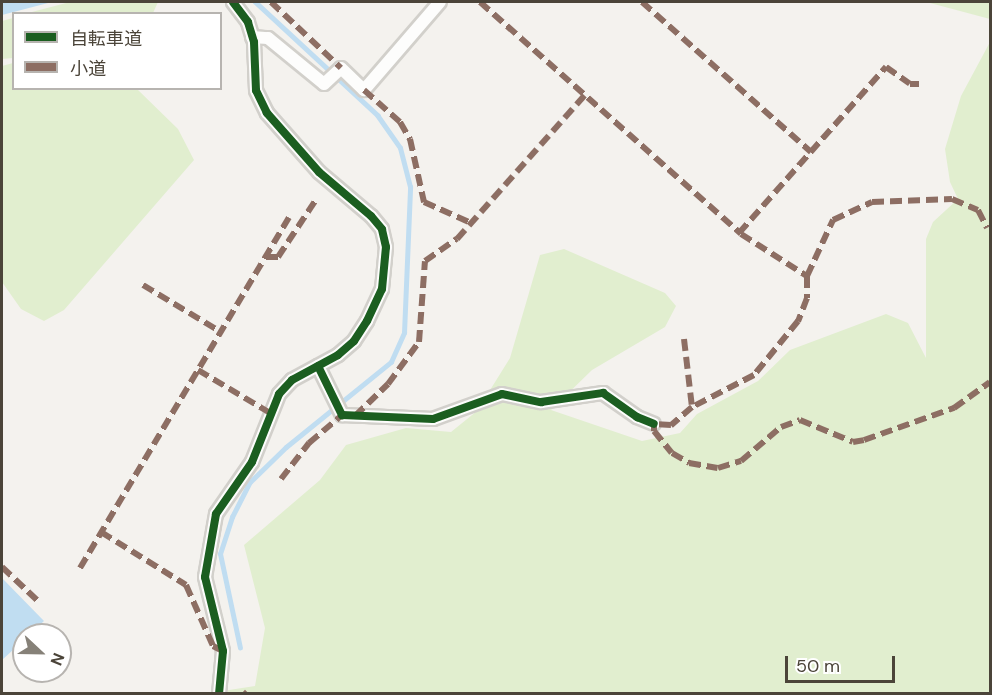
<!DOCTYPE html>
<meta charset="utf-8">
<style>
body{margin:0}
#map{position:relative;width:992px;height:695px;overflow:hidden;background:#f4f2ee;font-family:"DM Sans","Noto Sans JP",sans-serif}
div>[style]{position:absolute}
.green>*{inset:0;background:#e1eecf}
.water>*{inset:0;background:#c0ddf1}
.stream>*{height:4.5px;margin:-2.25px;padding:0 2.25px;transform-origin:2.25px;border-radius:2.25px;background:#c0ddf1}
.roads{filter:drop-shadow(2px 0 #d2d0cb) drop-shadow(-2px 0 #d2d0cb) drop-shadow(0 2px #d2d0cb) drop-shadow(0 -2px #d2d0cb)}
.street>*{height:12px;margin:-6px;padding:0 6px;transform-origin:6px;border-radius:6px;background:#fdfdfc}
.quiet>*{height:6px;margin-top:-3px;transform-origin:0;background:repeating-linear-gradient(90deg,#8d6e63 0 12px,transparent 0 18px)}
.cycleway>*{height:8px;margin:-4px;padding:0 4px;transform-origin:4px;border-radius:4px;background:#1b5e20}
span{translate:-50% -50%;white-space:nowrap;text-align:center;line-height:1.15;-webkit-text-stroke:5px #fff;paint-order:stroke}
.frame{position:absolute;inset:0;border:3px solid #4b4439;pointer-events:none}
.legend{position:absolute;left:12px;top:12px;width:210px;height:78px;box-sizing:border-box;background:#fff;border:2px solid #b7b4b0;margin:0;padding:8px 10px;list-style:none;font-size:18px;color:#4b4439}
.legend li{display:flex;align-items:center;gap:12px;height:30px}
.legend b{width:30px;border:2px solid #b7b4b0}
.north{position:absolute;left:12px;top:623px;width:60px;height:60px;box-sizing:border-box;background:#fff;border:2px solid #b7b4b0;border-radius:50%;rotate:112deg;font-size:16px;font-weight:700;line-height:24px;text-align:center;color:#4b4439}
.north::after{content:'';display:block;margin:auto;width:21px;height:27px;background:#868178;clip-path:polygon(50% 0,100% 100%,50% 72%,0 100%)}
.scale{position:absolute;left:785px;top:656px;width:110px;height:27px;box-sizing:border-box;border:3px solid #4b4439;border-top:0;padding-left:8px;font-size:18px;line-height:21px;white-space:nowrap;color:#4b4439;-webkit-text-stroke:4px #fff;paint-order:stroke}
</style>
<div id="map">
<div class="green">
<i style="clip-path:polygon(70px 2px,158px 2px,153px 13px,28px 13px)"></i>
<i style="clip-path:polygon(928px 2px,990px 2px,990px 19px,930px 3px)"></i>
<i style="clip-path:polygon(13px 18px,13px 58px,2px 59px,2px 21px)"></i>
<i style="clip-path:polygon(990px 42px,990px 693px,203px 694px,255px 686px,265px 628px,244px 545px,320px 480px,346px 445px,406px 428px,451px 432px,477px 411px,510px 358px,540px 255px,564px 249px,665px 293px,676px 306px,665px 327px,592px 370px,551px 410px,642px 441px,680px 433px,697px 414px,758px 381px,790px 350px,886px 314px,908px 323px,926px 358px,926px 239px,933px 222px,958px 199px,950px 182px,945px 149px,961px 96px)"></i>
<i style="clip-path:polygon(13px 63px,14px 88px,137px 89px,178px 129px,194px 160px,64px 310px,44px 321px,21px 309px,2px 282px,2px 66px)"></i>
</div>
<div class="water">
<i style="clip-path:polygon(2px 2px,52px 2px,2px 15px)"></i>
<i style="clip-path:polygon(2px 578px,44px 621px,29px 635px,24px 635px,24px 640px,2px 660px)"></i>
</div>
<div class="stream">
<i style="left:240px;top:648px;width:96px;rotate:-102deg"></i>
<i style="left:220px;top:554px;width:39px;rotate:-72deg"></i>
<i style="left:232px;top:517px;width:39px;rotate:-63deg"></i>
<i style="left:250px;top:482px;width:50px;rotate:-44.2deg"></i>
<i style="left:286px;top:447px;width:135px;rotate:-39deg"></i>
<i style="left:391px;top:362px;width:32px;rotate:-66deg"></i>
<i style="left:404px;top:333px;width:146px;rotate:-87.6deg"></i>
<i style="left:410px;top:187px;width:40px;rotate:-104.4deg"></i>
<i style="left:400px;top:148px;width:39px;rotate:-125deg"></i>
<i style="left:378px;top:116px;width:168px;rotate:-137.2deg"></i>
</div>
<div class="roads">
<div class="street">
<i style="left:252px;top:37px;width:16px;rotate:4deg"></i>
<i style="left:268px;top:38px;width:72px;rotate:39.4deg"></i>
<i style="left:324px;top:84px;width:23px;rotate:-43deg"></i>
<i style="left:341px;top:68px;width:32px;rotate:44deg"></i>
<i style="left:364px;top:90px;width:116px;rotate:-49.2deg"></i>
<i style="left:318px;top:366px;width:55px;rotate:63.9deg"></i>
<i style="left:342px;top:415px;width:91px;rotate:2.5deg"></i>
<i style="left:433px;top:419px;width:73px;rotate:-19.9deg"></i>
<i style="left:502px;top:394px;width:40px;rotate:12deg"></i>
<i style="left:541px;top:402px;width:63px;rotate:-8.3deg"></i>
<i style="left:603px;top:393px;width:42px;rotate:35.2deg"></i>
<i style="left:637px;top:417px;width:18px;rotate:22deg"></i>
<i style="left:219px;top:694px;width:43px;rotate:-84.7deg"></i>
<i style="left:223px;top:651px;width:76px;rotate:-103.7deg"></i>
<i style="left:205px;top:577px;width:64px;rotate:-80.1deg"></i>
<i style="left:216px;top:514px;width:63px;rotate:-55.3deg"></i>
<i style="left:252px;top:462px;width:73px;rotate:-68.3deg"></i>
<i style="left:279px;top:394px;width:19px;rotate:-47deg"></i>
<i style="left:292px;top:380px;width:52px;rotate:-28.5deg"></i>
<i style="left:338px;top:355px;width:21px;rotate:-41deg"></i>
<i style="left:354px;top:341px;width:24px;rotate:-57deg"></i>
<i style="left:367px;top:321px;width:35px;rotate:-65deg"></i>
<i style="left:382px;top:289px;width:42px;rotate:-84.6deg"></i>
<i style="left:386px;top:247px;width:18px;rotate:-103deg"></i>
<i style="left:382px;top:229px;width:17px;rotate:-130deg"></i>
<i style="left:371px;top:216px;width:68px;rotate:-139.8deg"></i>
<i style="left:319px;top:172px;width:79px;rotate:-131.4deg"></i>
<i style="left:267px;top:113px;width:25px;rotate:-116deg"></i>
<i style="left:256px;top:90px;width:48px;rotate:-92.4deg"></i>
<i style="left:254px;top:42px;width:21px;rotate:-107deg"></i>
<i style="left:248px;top:22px;width:25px;rotate:-127deg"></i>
</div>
</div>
<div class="quiet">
<i style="left:271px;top:2px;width:96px;rotate:43.3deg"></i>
<i style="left:480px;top:2px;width:349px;rotate:41.6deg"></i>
<i style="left:741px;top:234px;width:78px;rotate:32.5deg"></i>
<i style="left:807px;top:276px;width:22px;rotate:90deg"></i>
<i style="left:807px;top:298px;width:25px;rotate:111deg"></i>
<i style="left:798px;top:321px;width:70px;rotate:129.2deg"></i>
<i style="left:754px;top:375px;width:70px;rotate:152.7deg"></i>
<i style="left:692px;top:407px;width:28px;rotate:139deg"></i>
<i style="left:671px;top:425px;width:17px;rotate:-177deg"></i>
<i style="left:654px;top:424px;width:7px;rotate:90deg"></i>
<i style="left:654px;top:431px;width:28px;rotate:51deg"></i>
<i style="left:672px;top:453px;width:20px;rotate:30deg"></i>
<i style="left:689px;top:463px;width:29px;rotate:10deg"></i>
<i style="left:718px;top:468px;width:24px;rotate:-17deg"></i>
<i style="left:741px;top:461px;width:52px;rotate:-40.4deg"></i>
<i style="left:781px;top:427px;width:20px;rotate:-20deg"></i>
<i style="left:800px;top:420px;width:57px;rotate:22.5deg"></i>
<i style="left:853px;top:442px;width:11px;rotate:-10deg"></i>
<i style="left:864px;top:440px;width:96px;rotate:-19.6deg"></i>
<i style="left:954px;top:408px;width:44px;rotate:-35.8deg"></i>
<i style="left:642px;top:2px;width:226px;rotate:41.6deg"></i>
<i style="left:364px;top:90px;width:48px;rotate:41.6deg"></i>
<i style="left:400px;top:122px;width:20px;rotate:60deg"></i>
<i style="left:410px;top:139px;width:65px;rotate:77.5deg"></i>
<i style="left:424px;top:202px;width:51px;rotate:24.1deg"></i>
<i style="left:739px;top:233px;width:222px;rotate:-48.5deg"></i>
<i style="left:886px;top:67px;width:29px;rotate:35deg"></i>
<i style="left:910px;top:84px;width:9px"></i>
<i style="left:266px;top:257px;width:12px"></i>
<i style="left:278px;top:257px;width:71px;rotate:-56.5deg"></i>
<i style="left:807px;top:276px;width:62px;rotate:-65.1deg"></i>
<i style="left:833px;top:220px;width:43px;rotate:-24.8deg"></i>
<i style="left:872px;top:202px;width:80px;rotate:-2.1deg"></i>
<i style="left:952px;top:199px;width:28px;rotate:23deg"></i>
<i style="left:978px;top:210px;width:20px;rotate:63deg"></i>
<i style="left:143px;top:285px;width:91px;rotate:31.1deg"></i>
<i style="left:684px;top:339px;width:68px;rotate:83.3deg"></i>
<i style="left:198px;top:370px;width:84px;rotate:30.8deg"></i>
<i style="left:355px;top:416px;width:46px;rotate:-44.1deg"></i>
<i style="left:388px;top:384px;width:52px;rotate:-53.6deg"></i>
<i style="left:419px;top:342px;width:81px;rotate:-85.8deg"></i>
<i style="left:425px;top:261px;width:39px;rotate:-35deg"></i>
<i style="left:457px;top:239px;width:193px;rotate:-48.4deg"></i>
<i style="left:281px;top:479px;width:46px;rotate:-52.1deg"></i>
<i style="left:309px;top:443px;width:43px;rotate:-40.3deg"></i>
<i style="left:101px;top:532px;width:100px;rotate:31.9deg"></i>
<i style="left:186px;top:585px;width:67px;rotate:66.1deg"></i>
<i style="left:213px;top:646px;width:11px;rotate:27deg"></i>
<i style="left:2px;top:567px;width:51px;rotate:43.4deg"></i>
<i style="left:80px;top:568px;width:408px;rotate:-59.2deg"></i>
<i style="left:245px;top:694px;width:3px;rotate:-45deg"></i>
</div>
<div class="cycleway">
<i style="left:318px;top:366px;width:55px;rotate:63.9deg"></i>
<i style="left:342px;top:415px;width:91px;rotate:2.5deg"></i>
<i style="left:433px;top:419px;width:73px;rotate:-19.9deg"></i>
<i style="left:502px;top:394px;width:40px;rotate:12deg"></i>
<i style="left:541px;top:402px;width:63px;rotate:-8.3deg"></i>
<i style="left:603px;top:393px;width:42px;rotate:35.2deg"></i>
<i style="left:637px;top:417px;width:18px;rotate:22deg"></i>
<i style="left:219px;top:694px;width:43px;rotate:-84.7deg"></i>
<i style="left:223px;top:651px;width:76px;rotate:-103.7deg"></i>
<i style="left:205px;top:577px;width:64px;rotate:-80.1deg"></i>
<i style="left:216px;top:514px;width:63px;rotate:-55.3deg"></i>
<i style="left:252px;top:462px;width:73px;rotate:-68.3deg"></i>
<i style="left:279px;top:394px;width:19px;rotate:-47deg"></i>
<i style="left:292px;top:380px;width:52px;rotate:-28.5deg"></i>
<i style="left:338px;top:355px;width:21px;rotate:-41deg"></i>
<i style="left:354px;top:341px;width:24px;rotate:-57deg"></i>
<i style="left:367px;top:321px;width:35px;rotate:-65deg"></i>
<i style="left:382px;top:289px;width:42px;rotate:-84.6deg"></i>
<i style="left:386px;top:247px;width:18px;rotate:-103deg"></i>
<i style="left:382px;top:229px;width:17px;rotate:-130deg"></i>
<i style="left:371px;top:216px;width:68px;rotate:-139.8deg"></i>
<i style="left:319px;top:172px;width:79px;rotate:-131.4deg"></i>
<i style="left:267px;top:113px;width:25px;rotate:-116deg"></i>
<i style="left:256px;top:90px;width:48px;rotate:-92.4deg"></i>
<i style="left:254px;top:42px;width:21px;rotate:-107deg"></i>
<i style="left:248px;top:22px;width:25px;rotate:-127deg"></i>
</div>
<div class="frame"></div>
<ul class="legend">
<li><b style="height:8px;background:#1b5e20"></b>自転車道</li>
<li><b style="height:8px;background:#8d6e63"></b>小道</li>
</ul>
<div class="north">N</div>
<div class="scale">50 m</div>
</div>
